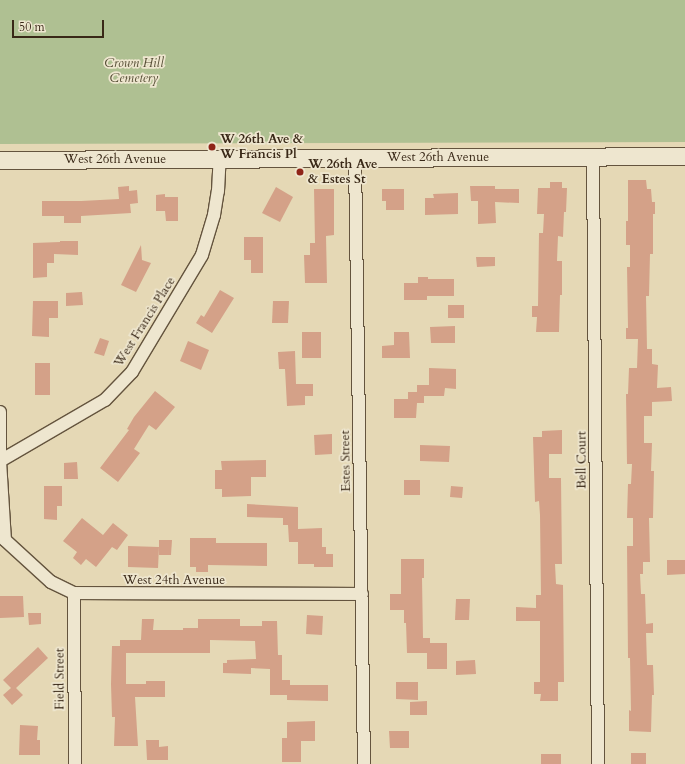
<!DOCTYPE html>
<style>
body{margin:0}
#map{position:relative;width:685px;height:764px;overflow:hidden;background:#e5d8b5;font-family:Cardo,serif}
div>[style]{position:absolute}
.green>*{inset:0;background:#afc092}
.building>*{inset:0;background:#d4a188}
.roads{filter:drop-shadow(1px 0 #64543e) drop-shadow(-1px 0 #64543e) drop-shadow(0 1px #64543e) drop-shadow(0 -1px #64543e)}
.street>*{height:12px;margin:-6px;padding:0 6px;transform-origin:6px;border-radius:6px;background:#eee6cf}
.secondary>*{height:17px;margin:-8.5px;padding:0 8.5px;transform-origin:8.5px;border-radius:8.5px;background:#eee6cf}
.dots>*{width:11px;height:11px;translate:-50% -50%;box-sizing:border-box;border:2px solid #eee6cf;border-radius:50%}
span{translate:-50% -50%;white-space:nowrap;text-align:center;line-height:1.15;-webkit-text-stroke:3.5px #eee6cf;paint-order:stroke}
.park-label{font-size:13px;color:#564e36;font-style:italic}
.poi-label{font-size:13px;color:#392817;font-weight:700}
.left{translate:0 -50%;text-align:left}
.street-label{font-size:13px;color:#392817}
.scale{position:absolute;left:12px;top:20px;width:92px;height:18px;box-sizing:border-box;border:2px solid #392817;border-top:0;padding-left:5px;font-size:12px;line-height:14px;white-space:nowrap;color:#392817;-webkit-text-stroke:3px #eee6cf;paint-order:stroke}
</style>
<div id="map">
<div class="green">
<i style="clip-path:polygon(0 0,685px 0,685px 142px,0 144px)"></i>
</div>
<div class="building">
<i style="clip-path:polygon(628px 180px,646px 180px,647px 189px,651px 189px,652px 202px,655px 202px,655px 214px,653px 214px,653px 254px,650px 254px,649px 296px,646px 296px,647px 349px,652px 349px,652px 364px,658px 365px,657px 388px,671px 387px,672px 401px,652px 402px,652px 416px,644px 416px,644px 443px,652px 443px,651px 471px,654px 471px,653px 518px,649px 518px,650px 562px,643px 562px,643px 574px,640px 574px,641px 594px,645px 594px,646px 624px,653px 623px,653px 633px,646px 633px,647px 665px,653px 665px,654px 695px,652px 695px,651px 732px,629px 731px,629px 710px,631px 711px,630px 658px,628px 658px,627px 546px,633px 546px,633px 518px,627px 518px,628px 484px,631px 484px,632px 464px,627px 464px,626px 394px,628px 394px,629px 368px,637px 368px,638px 339px,626px 339px,626px 328px,628px 328px,627px 267px,630px 267px,630px 245px,626px 245px,626px 221px,628px 221px)"></i>
<i style="clip-path:polygon(550px 182px,562px 182px,562px 188px,567px 188px,566px 212px,564px 212px,563px 237px,558px 236px,557px 261px,562px 261px,562px 295px,560px 295px,559px 332px,536px 332px,537px 317px,532px 317px,532px 306px,538px 306px,539px 233px,543px 233px,544px 214px,537px 214px,538px 188px,550px 188px)"></i>
<i style="clip-path:polygon(129px 186px,129px 191px,137px 190px,138px 203px,130px 204px,131px 213px,81px 216px,81px 223px,64px 223px,64px 216px,42px 216px,42px 201px,81px 201px,119px 199px,118px 187px)"></i>
<i style="clip-path:polygon(470px 186px,495px 186px,495px 189px,519px 189px,519px 203px,495px 202px,496px 223px,478px 224px,478px 201px,471px 201px)"></i>
<i style="clip-path:polygon(276px 187px,293px 197px,280px 222px,262px 213px)"></i>
<i style="clip-path:polygon(314px 189px,334px 189px,334px 235px,326px 236px,327px 283px,305px 283px,304px 255px,310px 255px,310px 243px,315px 243px)"></i>
<i style="clip-path:polygon(382px 189px,404px 189px,404px 210px,386px 210px,386px 201px,382px 201px)"></i>
<i style="clip-path:polygon(458px 193px,458px 214px,425px 215px,425px 198px,434px 198px,433px 194px)"></i>
<i style="clip-path:polygon(165px 194px,165px 197px,178px 197px,178px 221px,166px 221px,165px 211px,156px 211px,156px 195px)"></i>
<i style="clip-path:polygon(244px 237px,263px 237px,263px 273px,251px 273px,251px 260px,244px 260px)"></i>
<i style="clip-path:polygon(60px 241px,78px 241px,78px 255px,54px 254px,54px 263px,47px 263px,47px 277px,33px 278px,33px 243px,60px 242px)"></i>
<i style="clip-path:polygon(141px 245px,142px 260px,151px 263px,136px 292px,121px 285px)"></i>
<i style="clip-path:polygon(476px 257px,495px 257px,495px 266px,477px 267px)"></i>
<i style="clip-path:polygon(418px 277px,428px 277px,428px 279px,454px 279px,454px 296px,427px 296px,427px 300px,404px 300px,404px 283px,418px 283px)"></i>
<i style="clip-path:polygon(220px 290px,234px 298px,212px 333px,196px 323px,201px 315px,204px 317px)"></i>
<i style="clip-path:polygon(82px 292px,83px 305px,66px 306px,66px 293px)"></i>
<i style="clip-path:polygon(33px 301px,58px 301px,58px 318px,49px 318px,49px 337px,32px 336px)"></i>
<i style="clip-path:polygon(273px 301px,289px 301px,288px 323px,272px 323px)"></i>
<i style="clip-path:polygon(448px 305px,464px 305px,464px 318px,448px 318px)"></i>
<i style="clip-path:polygon(455px 326px,455px 343px,431px 343px,430px 327px)"></i>
<i style="clip-path:polygon(302px 332px,321px 332px,321px 358px,302px 358px)"></i>
<i style="clip-path:polygon(394px 332px,409px 332px,410px 358px,382px 358px,382px 346px,394px 345px)"></i>
<i style="clip-path:polygon(100px 338px,109px 341px,104px 356px,94px 353px)"></i>
<i style="clip-path:polygon(188px 341px,209px 350px,201px 370px,180px 361px)"></i>
<i style="clip-path:polygon(295px 351px,296px 384px,313px 384px,313px 396px,305px 396px,305px 405px,287px 406px,285px 369px,279px 369px,278px 352px)"></i>
<i style="clip-path:polygon(35px 363px,50px 363px,50px 395px,35px 395px)"></i>
<i style="clip-path:polygon(429px 368px,456px 369px,456px 389px,445px 388px,444px 396px,424px 396px,424px 403px,417px 403px,416px 418px,394px 418px,394px 399px,408px 399px,408px 392px,417px 392px,417px 385px,429px 385px)"></i>
<i style="clip-path:polygon(155px 391px,175px 407px,156px 430px,149px 425px,134px 449px,140px 453px,118px 482px,100px 468px,129px 430px,127px 429px,134px 417px)"></i>
<i style="clip-path:polygon(562px 430px,562px 454px,549px 454px,549px 478px,561px 478px,562px 564px,555px 564px,556px 584px,563px 585px,564px 682px,558px 682px,558px 701px,540px 701px,541px 694px,534px 694px,534px 682px,540px 682px,540px 621px,516px 621px,516px 607px,536px 608px,536px 595px,541px 595px,540px 515px,539px 501px,535px 502px,533px 437px,542px 437px,542px 431px)"></i>
<i style="clip-path:polygon(332px 434px,332px 454px,315px 455px,314px 435px)"></i>
<i style="clip-path:polygon(420px 445px,450px 446px,449px 462px,420px 461px)"></i>
<i style="clip-path:polygon(266px 460px,266px 477px,251px 477px,251px 496px,222px 497px,222px 489px,215px 489px,215px 470px,222px 470px,221px 461px)"></i>
<i style="clip-path:polygon(77px 462px,78px 479px,64px 479px,64px 463px)"></i>
<i style="clip-path:polygon(404px 480px,420px 480px,420px 495px,404px 495px)"></i>
<i style="clip-path:polygon(44px 486px,62px 486px,62px 506px,57px 506px,57px 520px,44px 519px)"></i>
<i style="clip-path:polygon(451px 486px,463px 487px,462px 498px,450px 497px)"></i>
<i style="clip-path:polygon(247px 504px,298px 507px,298px 529px,322px 528px,322px 547px,326px 547px,326px 554px,333px 554px,333px 567px,314px 567px,314px 564px,298px 564px,298px 542px,289px 542px,288px 525px,283px 525px,283px 518px,247px 517px)"></i>
<i style="clip-path:polygon(82px 518px,103px 535px,113px 523px,128px 535px,117px 550px,112px 547px,96px 567px,86px 559px,81px 565px,73px 558px,77px 552px,63px 541px)"></i>
<i style="clip-path:polygon(190px 538px,216px 538px,216px 543px,267px 543px,267px 566px,208px 565px,208px 572px,196px 572px,196px 567px,190px 567px)"></i>
<i style="clip-path:polygon(159px 540px,172px 540px,171px 555px,159px 555px)"></i>
<i style="clip-path:polygon(128px 546px,159px 547px,158px 568px,128px 567px)"></i>
<i style="clip-path:polygon(401px 559px,424px 559px,424px 578px,422px 578px,423px 638px,430px 638px,430px 643px,447px 643px,447px 669px,427px 669px,427px 653px,407px 653px,406px 623px,404px 623px,404px 610px,390px 610px,390px 594px,401px 594px)"></i>
<i style="clip-path:polygon(667px 560px,685px 560px,685px 574px,667px 575px)"></i>
<i style="clip-path:polygon(0 596px,23px 596px,24px 617px,0 618px)"></i>
<i style="clip-path:polygon(456px 599px,470px 599px,469px 620px,455px 620px)"></i>
<i style="clip-path:polygon(28px 613px,41px 613px,41px 624px,29px 625px)"></i>
<i style="clip-path:polygon(307px 615px,323px 616px,322px 635px,306px 634px)"></i>
<i style="clip-path:polygon(142px 619px,154px 619px,153px 630px,183px 630px,183px 628px,198px 628px,198px 619px,240px 619px,240px 626px,262px 626px,262px 621px,277px 621px,278px 655px,282px 655px,282px 680px,290px 680px,290px 685px,328px 685px,328px 701px,287px 700px,287px 695px,270px 695px,270px 669px,251px 668px,251px 674px,223px 673px,223px 663px,227px 663px,227px 660px,256px 659px,255px 641px,210px 640px,210px 653px,126px 653px,126px 684px,146px 684px,146px 681px,165px 681px,165px 697px,135px 697px,138px 746px,114px 746px,115px 717px,112px 717px,111px 684px,112px 646px,120px 646px,120px 640px,141px 640px)"></i>
<i style="clip-path:polygon(38px 647px,48px 658px,16px 688px,23px 695px,12px 705px,3px 695px,11px 688px,3px 680px)"></i>
<i style="clip-path:polygon(475px 660px,476px 674px,456px 675px,456px 661px)"></i>
<i style="clip-path:polygon(396px 682px,418px 682px,418px 700px,396px 699px)"></i>
<i style="clip-path:polygon(427px 701px,427px 715px,410px 715px,410px 702px)"></i>
<i style="clip-path:polygon(315px 721px,315px 741px,301px 741px,301px 762px,282px 762px,282px 738px,287px 738px,287px 722px)"></i>
<i style="clip-path:polygon(20px 725px,38px 726px,37px 740px,40px 740px,40px 755px,19px 755px)"></i>
<i style="clip-path:polygon(389px 731px,409px 731px,409px 748px,390px 748px)"></i>
<i style="clip-path:polygon(146px 740px,159px 740px,159px 747px,168px 746px,168px 760px,147px 760px)"></i>
<i style="clip-path:polygon(631px 753px,646px 753px,646px 764px,631px 764px)"></i>
<i style="clip-path:polygon(541px 754px,561px 754px,561px 764px,541px 764px)"></i>
</div>
<div class="roads">
<div class="street">
<i style="left:593px;top:156px;width:608px;rotate:89.53deg"></i>
<i style="left:355px;top:158px;width:606px;rotate:89.15deg"></i>
<i style="left:0;top:412px;width:49px;rotate:90deg"></i>
<i style="left:0;top:461px;width:79px;rotate:86.4deg"></i>
<i style="left:0;top:461px;width:121px;rotate:-30.2deg"></i>
<i style="left:105px;top:400px;width:39px;rotate:-46deg"></i>
<i style="left:132px;top:372px;width:136px;rotate:-59.1deg"></i>
<i style="left:202px;top:255px;width:42px;rotate:-73.3deg"></i>
<i style="left:214px;top:215px;width:24px;rotate:-81deg"></i>
<i style="left:218px;top:191px;width:33px;rotate:-87deg"></i>
<i style="left:5px;top:540px;width:62px;rotate:42.4deg"></i>
<i style="left:51px;top:582px;width:25px;rotate:26deg"></i>
<i style="left:74px;top:593px;width:288px;rotate:0.2deg"></i>
<i style="left:74px;top:593px;width:171px;rotate:89.7deg"></i>
</div>
<div class="secondary">
<i style="left:0;top:160px;width:685px;rotate:-0.33deg"></i>
</div>
</div>
<div class="dots">
<i style="left:212px;top:147px;background:#8f2418"></i>
<i style="left:300px;top:172px;background:#8f2418"></i>
</div>
<div class="park-label">
<span style="left:134px;top:71px">Crown Hill<br>Cemetery</span>
</div>
<div class="poi-label">
<span class="left" style="left:220px;top:147px">W 26th Ave &amp;<br>W Francis Pl</span>
<span class="left" style="left:308px;top:172px">W 26th Ave<br>&amp; Estes St</span>
</div>
<div class="street-label">
<span style="left:438px;top:157px">West 26th Avenue</span>
<span style="left:115px;top:159px">West 26th Avenue</span>
<span style="left:145px;top:322px;rotate:-58deg">West Francis Place</span>
<span style="left:582px;top:460px;rotate:-90deg">Bell Court</span>
<span style="left:346px;top:461px;rotate:-91deg">Estes Street</span>
<span style="left:174px;top:580px">West 24th Avenue</span>
<span style="left:60px;top:679px;rotate:-90deg">Field Street</span>
</div>
<div class="scale">50 m</div>
</div>
